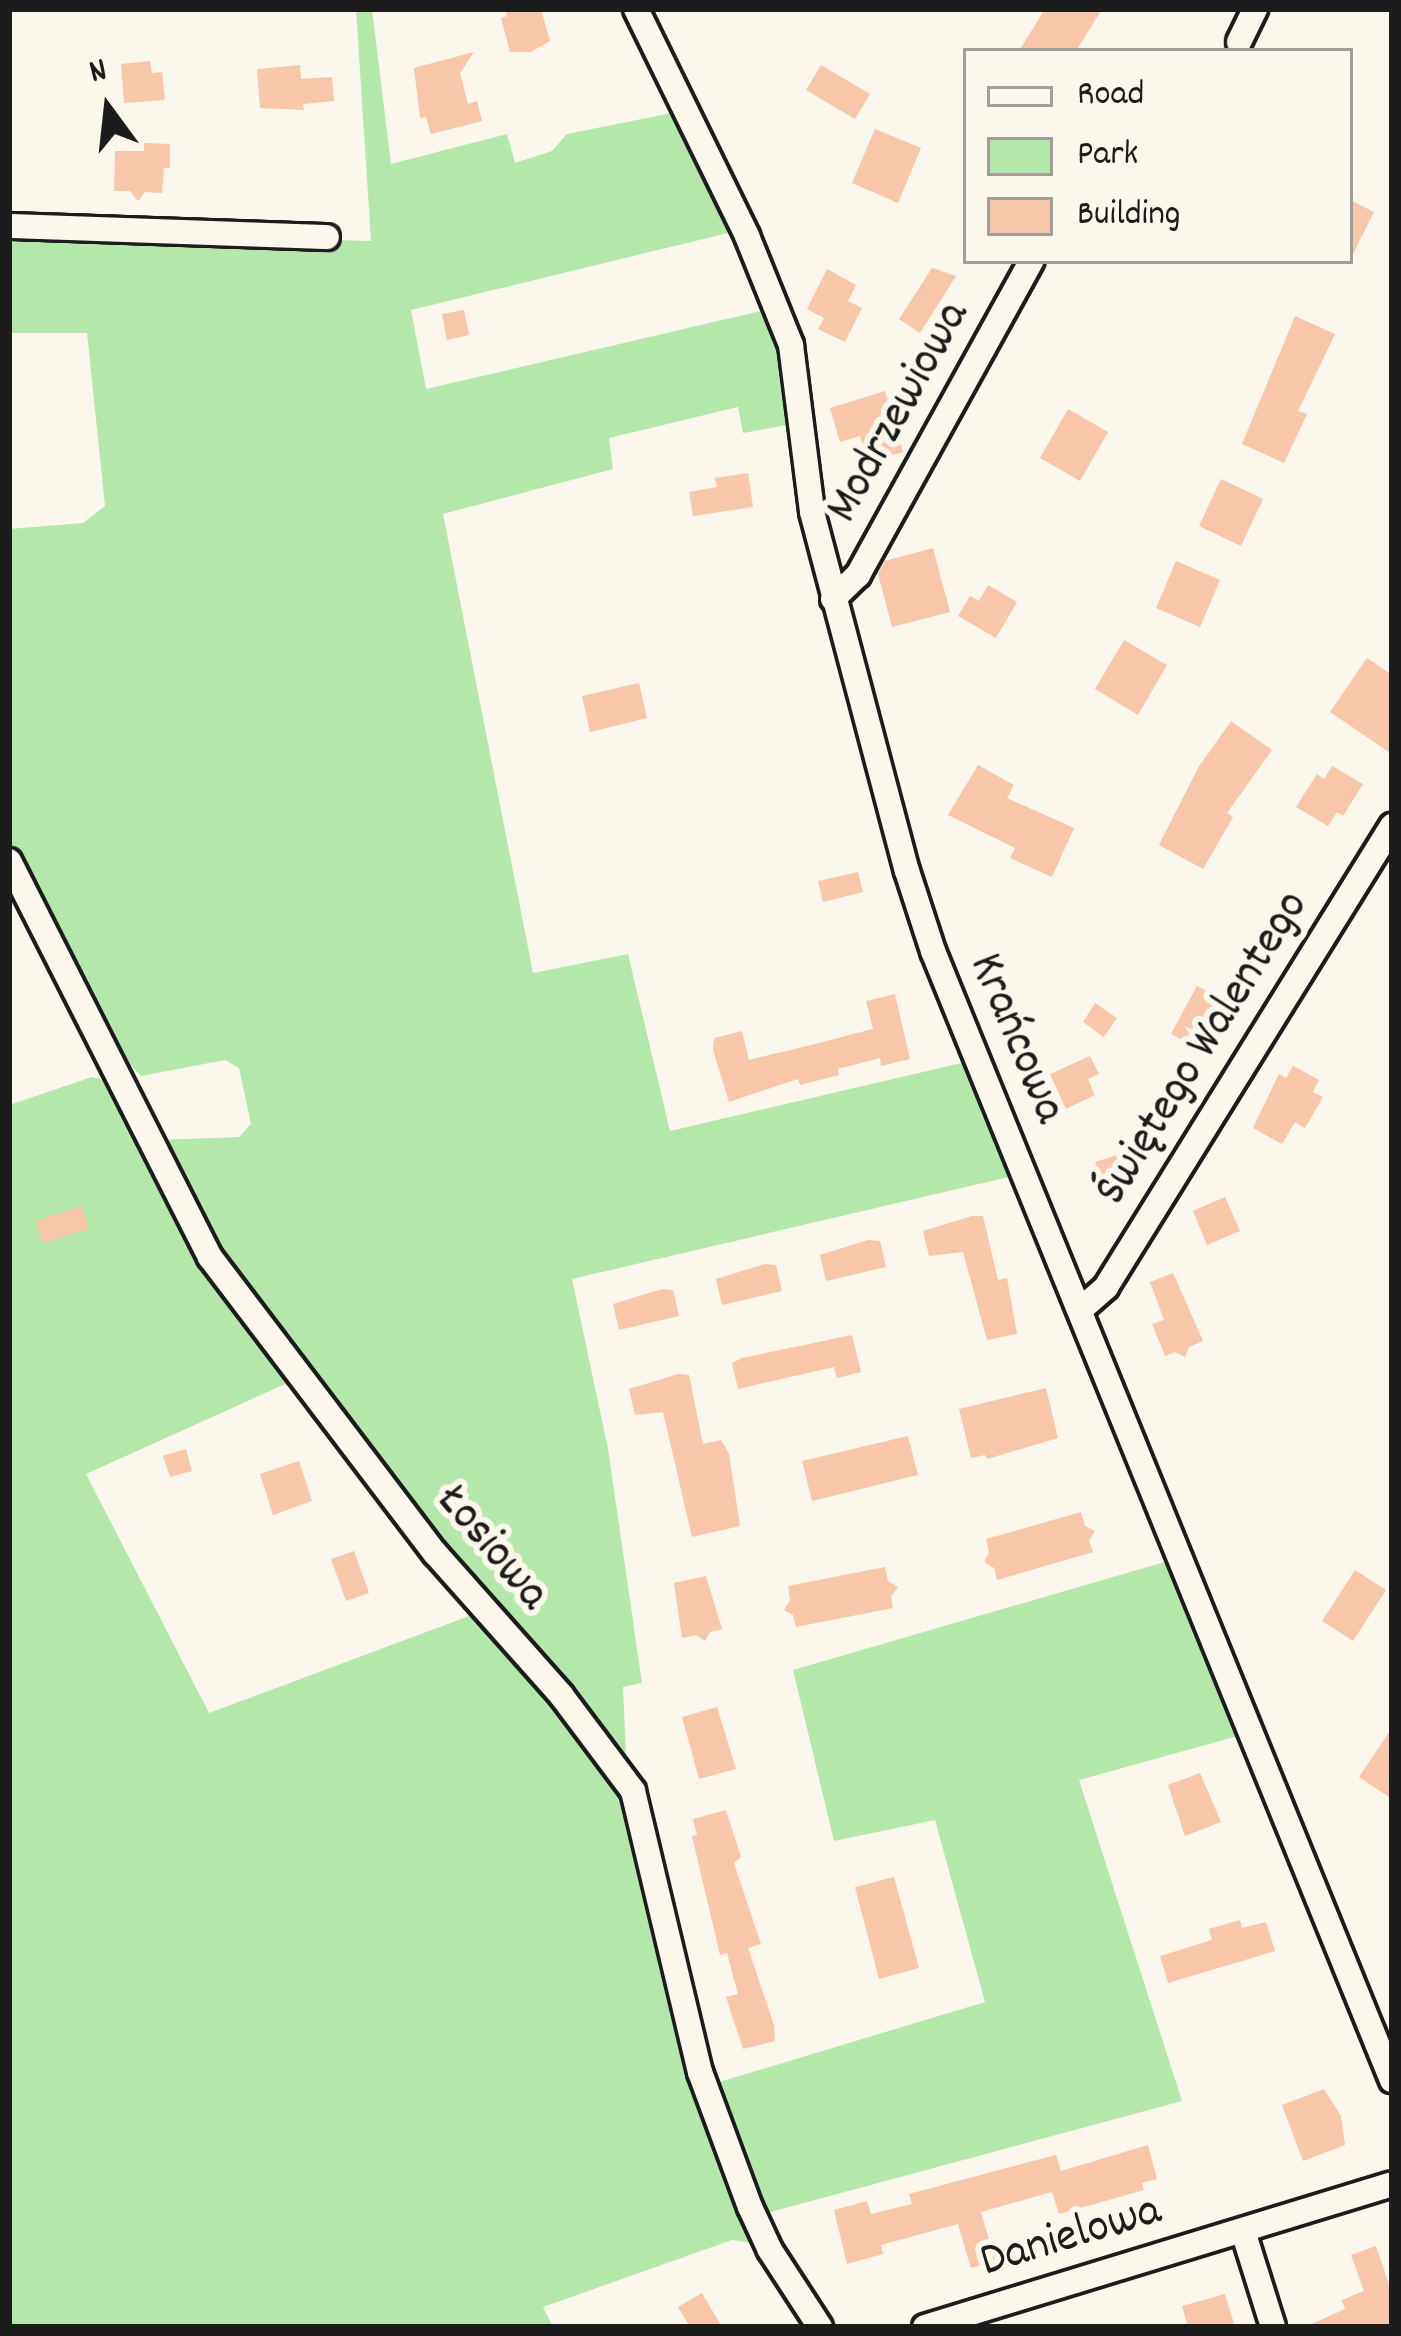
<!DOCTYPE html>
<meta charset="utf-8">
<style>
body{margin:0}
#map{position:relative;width:1401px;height:2336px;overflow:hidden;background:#fbf7ec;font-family:Dekko,sans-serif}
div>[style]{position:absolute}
.green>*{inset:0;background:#b3e8aa}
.building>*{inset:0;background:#f8c6a8}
.roads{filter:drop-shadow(3px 0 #1c1c1c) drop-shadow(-3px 0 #1c1c1c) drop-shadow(0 3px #1c1c1c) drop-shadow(0 -3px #1c1c1c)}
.minor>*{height:24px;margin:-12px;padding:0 12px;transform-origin:12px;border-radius:12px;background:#fbf7ec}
span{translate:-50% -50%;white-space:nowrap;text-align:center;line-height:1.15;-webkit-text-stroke:12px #fbf7ec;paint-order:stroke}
.street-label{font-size:48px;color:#1c1c1c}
.frame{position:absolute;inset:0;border:12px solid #1c1c1c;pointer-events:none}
.legend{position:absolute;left:963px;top:48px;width:390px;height:216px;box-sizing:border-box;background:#fbf7ec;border:3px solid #a29f99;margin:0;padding:15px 21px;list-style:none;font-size:36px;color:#1c1c1c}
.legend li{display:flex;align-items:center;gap:24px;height:60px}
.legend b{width:60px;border:3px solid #a29f99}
.north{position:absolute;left:48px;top:48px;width:120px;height:120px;-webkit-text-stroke:9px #fbf7ec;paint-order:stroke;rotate:345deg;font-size:33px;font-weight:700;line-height:48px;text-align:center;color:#1c1c1c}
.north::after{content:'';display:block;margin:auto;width:42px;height:54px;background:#1c1c1c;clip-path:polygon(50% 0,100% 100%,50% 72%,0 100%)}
</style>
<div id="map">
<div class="green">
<i style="clip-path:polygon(356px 9px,372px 9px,391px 164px,507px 134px,515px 163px,552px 151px,567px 134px,677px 112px,732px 232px,411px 310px,426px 389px,765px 310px,784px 367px,787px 425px,743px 433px,738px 407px,609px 438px,613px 469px,443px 514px,533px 973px,628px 954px,670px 1131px,970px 1061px,1013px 1176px,572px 1279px,608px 1449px,642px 1683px,623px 1687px,626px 1757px,617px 1758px,441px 1547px,217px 1255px,157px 1140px,239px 1137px,251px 1124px,239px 1068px,225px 1060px,141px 1076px,116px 1050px,9px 839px,9px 529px,83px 523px,105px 506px,87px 333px,9px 333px,9px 232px,371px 241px)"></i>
<i style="clip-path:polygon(92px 1077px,120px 1084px,294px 1380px,86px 1474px,209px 1713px,480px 1612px,621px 1790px,753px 2243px,732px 2240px,543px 2307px,553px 2327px,9px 2327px,9px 1105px)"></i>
<i style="clip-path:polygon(1168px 1561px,1238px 1736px,1079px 1780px,1182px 2101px,759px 2215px,716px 2083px,985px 2002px,935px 1820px,834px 1841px,793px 1670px)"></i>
</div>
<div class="building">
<i style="clip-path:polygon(505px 9px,541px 9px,550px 41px,531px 52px,510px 52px,501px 18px,507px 16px)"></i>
<i style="clip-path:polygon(1045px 9px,1102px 9px,1076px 51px,1019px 51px)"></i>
<i style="clip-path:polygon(474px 52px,460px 73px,468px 104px,477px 101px,482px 121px,431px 134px,426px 117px,420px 118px,414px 68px)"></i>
<i style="clip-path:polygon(150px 61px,152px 73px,162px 72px,165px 100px,124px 103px,121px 64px)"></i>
<i style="clip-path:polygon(300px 65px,301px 79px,332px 77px,334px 101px,303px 104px,304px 110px,260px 108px,257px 69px)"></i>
<i style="clip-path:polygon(821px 65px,870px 94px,855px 119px,806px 90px)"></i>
<i style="clip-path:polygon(875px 129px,921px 148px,898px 203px,852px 183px)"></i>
<i style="clip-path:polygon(144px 143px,170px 144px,170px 168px,164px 168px,162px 193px,145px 192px,138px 201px,130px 191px,114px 191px,115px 151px,144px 151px)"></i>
<i style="clip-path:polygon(1350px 200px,1374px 212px,1350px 260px)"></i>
<i style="clip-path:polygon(932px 268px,956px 276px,920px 333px,899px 319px)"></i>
<i style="clip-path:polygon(827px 269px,856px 285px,848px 301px,862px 308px,845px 342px,818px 329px,824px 318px,807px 309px)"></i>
<i style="clip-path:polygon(464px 310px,469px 335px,447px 340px,442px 314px)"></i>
<i style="clip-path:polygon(1295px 316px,1335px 334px,1298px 411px,1307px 414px,1284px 463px,1242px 444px)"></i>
<i style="clip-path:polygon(885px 391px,903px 452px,868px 462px,860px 436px,840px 442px,830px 408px)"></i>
<i style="clip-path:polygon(1068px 409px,1108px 432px,1080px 481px,1040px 458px)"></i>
<i style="clip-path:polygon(748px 473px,753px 507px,693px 516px,689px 492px,717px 487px,715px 478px)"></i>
<i style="clip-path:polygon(1221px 479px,1263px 499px,1241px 546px,1199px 526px)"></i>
<i style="clip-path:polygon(933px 548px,950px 612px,892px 627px,878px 574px,885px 561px)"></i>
<i style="clip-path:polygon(1176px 561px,1220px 580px,1200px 627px,1156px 608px)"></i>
<i style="clip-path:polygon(988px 585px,1017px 602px,996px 638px,958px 616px,970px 596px,979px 601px)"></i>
<i style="clip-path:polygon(1124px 640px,1167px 665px,1138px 715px,1095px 689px)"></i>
<i style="clip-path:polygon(1367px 658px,1392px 675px,1392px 754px,1330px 712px)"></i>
<i style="clip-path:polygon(639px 683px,647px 718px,590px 732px,582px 696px)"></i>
<i style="clip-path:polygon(1231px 721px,1272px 750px,1227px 813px,1233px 817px,1203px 869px,1159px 845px,1198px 768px)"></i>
<i style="clip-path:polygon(978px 765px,1014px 785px,1007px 798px,1074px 828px,1052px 877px,1010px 858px,1015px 848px,948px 815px)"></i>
<i style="clip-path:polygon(1332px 766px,1363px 784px,1343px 816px,1337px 812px,1328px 826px,1296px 807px,1317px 774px,1324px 779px)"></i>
<i style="clip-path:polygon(858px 872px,863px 892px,823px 902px,818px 881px)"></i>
<i style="clip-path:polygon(1197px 986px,1226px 1001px,1221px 1012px,1228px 1015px,1203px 1051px,1171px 1034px)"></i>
<i style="clip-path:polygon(895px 994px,910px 1059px,881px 1066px,880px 1058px,838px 1069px,839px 1075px,800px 1085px,798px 1079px,729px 1102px,713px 1050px,714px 1038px,742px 1031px,749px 1060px,811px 1045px,873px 1029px,866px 1001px)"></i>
<i style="clip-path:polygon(1095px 1003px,1117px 1018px,1104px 1037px,1083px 1022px)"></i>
<i style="clip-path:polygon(1090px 1056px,1099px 1074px,1088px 1079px,1095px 1095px,1066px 1109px,1050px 1074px)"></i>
<i style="clip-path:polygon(1293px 1066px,1319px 1080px,1313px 1092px,1323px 1097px,1305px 1128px,1295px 1122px,1282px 1144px,1253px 1128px,1279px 1074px,1286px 1078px)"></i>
<i style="clip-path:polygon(1127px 1152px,1138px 1184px,1107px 1195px,1095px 1162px)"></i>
<i style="clip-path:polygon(1225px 1197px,1240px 1231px,1207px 1245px,1193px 1211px)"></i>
<i style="clip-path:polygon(82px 1206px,89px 1229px,43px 1243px,36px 1221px)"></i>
<i style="clip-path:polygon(972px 1216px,983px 1216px,998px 1280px,1007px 1278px,1017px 1334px,987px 1340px,963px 1252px,929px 1256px,923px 1231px)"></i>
<i style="clip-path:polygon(868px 1240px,880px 1241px,886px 1267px,826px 1281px,820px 1255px)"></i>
<i style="clip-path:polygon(765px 1264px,776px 1265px,782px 1291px,722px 1305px,716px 1279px)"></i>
<i style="clip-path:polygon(1173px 1273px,1203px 1341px,1189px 1347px,1185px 1357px,1175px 1352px,1165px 1356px,1152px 1324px,1164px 1320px,1150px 1282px)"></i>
<i style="clip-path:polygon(662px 1289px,673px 1290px,679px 1316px,619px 1330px,613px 1304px)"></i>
<i style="clip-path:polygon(852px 1335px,861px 1372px,837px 1378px,834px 1367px,738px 1389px,732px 1363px,742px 1358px)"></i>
<i style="clip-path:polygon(678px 1374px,689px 1375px,703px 1444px,721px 1440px,729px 1454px,740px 1526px,692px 1537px,663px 1412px,635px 1415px,629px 1389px)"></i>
<i style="clip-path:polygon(1046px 1388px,1058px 1438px,987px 1459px,985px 1455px,971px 1458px,959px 1409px)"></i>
<i style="clip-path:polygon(908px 1436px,918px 1475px,812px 1501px,802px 1461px)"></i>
<i style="clip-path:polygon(186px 1449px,192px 1471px,170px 1477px,163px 1456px)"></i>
<i style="clip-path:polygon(299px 1461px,312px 1501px,273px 1515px,260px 1474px)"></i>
<i style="clip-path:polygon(1081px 1512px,1085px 1526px,1095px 1531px,1089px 1541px,1093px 1552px,997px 1580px,994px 1568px,984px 1562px,989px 1553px,986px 1539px)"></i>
<i style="clip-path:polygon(354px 1551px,369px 1593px,346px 1601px,331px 1559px)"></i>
<i style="clip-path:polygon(885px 1567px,888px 1581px,898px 1587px,891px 1597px,893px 1608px,796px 1627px,793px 1615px,784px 1610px,790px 1600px,788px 1586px)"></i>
<i style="clip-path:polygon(1355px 1570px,1386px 1590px,1353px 1641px,1322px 1621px)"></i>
<i style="clip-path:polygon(706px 1576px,722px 1629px,710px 1632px,705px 1641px,696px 1635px,682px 1638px,674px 1583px)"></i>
<i style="clip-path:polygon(717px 1707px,736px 1769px,699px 1779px,682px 1717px)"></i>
<i style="clip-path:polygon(1392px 1728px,1392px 1799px,1359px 1777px)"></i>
<i style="clip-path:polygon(1200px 1773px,1221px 1822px,1185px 1836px,1168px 1785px)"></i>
<i style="clip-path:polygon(726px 1810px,741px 1857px,734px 1863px,761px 1944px,748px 1948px,774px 2025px,775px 2041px,743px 2049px,726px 1997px,738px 1994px,727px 1953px,720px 1955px,692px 1836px,697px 1835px,693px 1819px)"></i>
<i style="clip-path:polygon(894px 1877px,919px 1968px,879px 1979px,855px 1887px)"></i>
<i style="clip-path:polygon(1240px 1920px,1242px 1928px,1266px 1922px,1275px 1951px,1168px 1983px,1160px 1956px,1212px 1940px,1209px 1929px)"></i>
<i style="clip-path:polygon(1324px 2089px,1341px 2116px,1345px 2145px,1303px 2161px,1282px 2105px)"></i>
<i style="clip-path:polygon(1148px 2145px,1157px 2179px,1142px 2183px,1144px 2190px,1059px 2214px,1052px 2192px,981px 2212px,995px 2261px,971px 2268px,958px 2224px,881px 2245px,883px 2254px,847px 2264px,834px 2210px,867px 2201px,871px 2214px,912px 2204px,909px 2194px,1056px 2155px,1061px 2171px)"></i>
<i style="clip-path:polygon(1376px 2246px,1392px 2293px,1392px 2327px,1305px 2327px,1345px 2309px,1342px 2300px,1364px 2291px,1351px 2255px)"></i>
<i style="clip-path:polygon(702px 2293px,722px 2327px,690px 2327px,678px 2307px)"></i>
<i style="clip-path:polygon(1225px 2294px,1235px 2327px,1188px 2327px,1182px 2306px)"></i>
</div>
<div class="roads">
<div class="minor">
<i style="left:636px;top:9px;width:253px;rotate:63.9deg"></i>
<i style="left:747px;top:236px;width:118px;rotate:68deg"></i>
<i style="left:791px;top:345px;width:168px;rotate:82.8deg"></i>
<i style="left:812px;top:512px;width:371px;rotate:75.2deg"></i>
<i style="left:907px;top:871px;width:84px;rotate:72deg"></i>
<i style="left:933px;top:951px;width:1219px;rotate:67.88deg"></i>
<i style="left:1239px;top:42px;width:37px;rotate:-64deg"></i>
<i style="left:9px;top:226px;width:318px;rotate:2deg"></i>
<i style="left:833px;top:599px;width:35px;rotate:-44deg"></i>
<i style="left:858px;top:575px;width:359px;rotate:-61.1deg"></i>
<i style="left:9px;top:861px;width:444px;rotate:63.1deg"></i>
<i style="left:210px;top:1257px;width:372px;rotate:52.8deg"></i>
<i style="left:435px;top:1553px;width:190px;rotate:48.4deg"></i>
<i style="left:561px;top:1695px;width:120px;rotate:53.1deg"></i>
<i style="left:633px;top:1791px;width:289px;rotate:76.6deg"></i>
<i style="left:700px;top:2072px;width:144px;rotate:69.7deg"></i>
<i style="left:750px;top:2207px;width:47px;rotate:65.1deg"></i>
<i style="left:770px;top:2250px;width:92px;rotate:57deg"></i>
<i style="left:1080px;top:1310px;width:35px;rotate:-41deg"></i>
<i style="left:1106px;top:1287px;width:543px;rotate:-58.18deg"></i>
<i style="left:1243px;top:2231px;width:101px;rotate:72.6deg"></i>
<i style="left:925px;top:2327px;width:488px;rotate:-17deg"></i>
</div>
</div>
<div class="street-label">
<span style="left:900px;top:413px;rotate:-61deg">Modrzewiowa</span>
<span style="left:1015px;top:1039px;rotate:67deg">Krańcowa</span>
<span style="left:1204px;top:1049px;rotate:-58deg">Świętego Walentego</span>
<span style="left:491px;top:1549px;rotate:50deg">Łosiowa</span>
<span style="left:1071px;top:2238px;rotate:-17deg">Danielowa</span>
</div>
<div class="frame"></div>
<ul class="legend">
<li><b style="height:15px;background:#fbf7ec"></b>Road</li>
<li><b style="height:33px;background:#b3e8aa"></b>Park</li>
<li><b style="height:33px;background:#f8c6a8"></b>Building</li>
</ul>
<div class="north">N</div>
</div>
